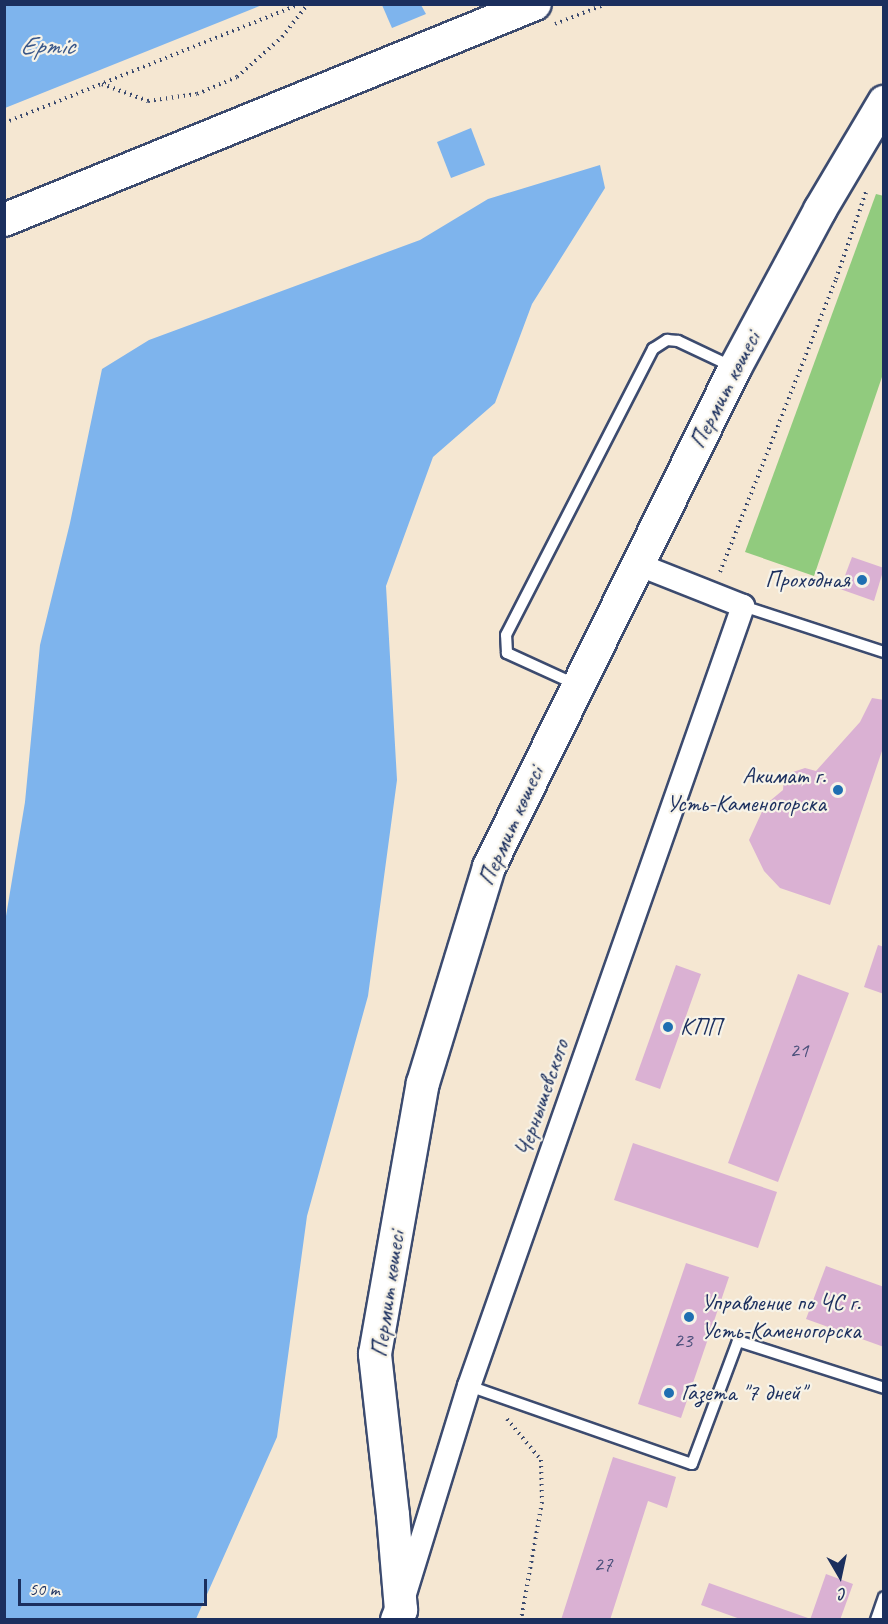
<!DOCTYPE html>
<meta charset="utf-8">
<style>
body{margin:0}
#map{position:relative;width:888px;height:1624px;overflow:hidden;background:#f5e7d2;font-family:Caveat,sans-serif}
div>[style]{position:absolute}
.green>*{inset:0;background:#91cb7e}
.water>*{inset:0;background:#7eb4ed}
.building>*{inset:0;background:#dab1d3}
.path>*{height:4px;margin-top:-2px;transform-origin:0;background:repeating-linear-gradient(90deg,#3c4b6f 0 1.5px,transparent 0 6px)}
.roads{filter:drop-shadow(2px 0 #3c4b6f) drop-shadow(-2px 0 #3c4b6f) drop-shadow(0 2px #3c4b6f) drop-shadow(0 -2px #3c4b6f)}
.lane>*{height:10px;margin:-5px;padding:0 5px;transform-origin:5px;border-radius:5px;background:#fff}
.street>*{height:22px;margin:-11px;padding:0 11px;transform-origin:11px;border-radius:11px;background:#fff}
.secondary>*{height:32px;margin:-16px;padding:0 16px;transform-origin:16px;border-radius:16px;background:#fff}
.dots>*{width:16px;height:16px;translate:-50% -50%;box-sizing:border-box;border:3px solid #f7f3e8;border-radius:50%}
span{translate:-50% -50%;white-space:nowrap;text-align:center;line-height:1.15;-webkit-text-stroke:4.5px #f7f3e8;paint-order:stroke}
.number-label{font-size:21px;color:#4b507b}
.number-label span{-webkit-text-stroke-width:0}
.street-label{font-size:24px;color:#1b2f5e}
.poi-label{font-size:24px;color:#1b2f5e}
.right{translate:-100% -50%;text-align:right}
.left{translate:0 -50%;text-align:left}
.water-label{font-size:26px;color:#395789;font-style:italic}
.frame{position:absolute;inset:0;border:6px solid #1b2f5e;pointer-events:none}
.north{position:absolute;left:810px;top:1546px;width:60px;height:60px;-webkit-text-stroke:4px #f7f3e8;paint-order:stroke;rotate:171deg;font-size:16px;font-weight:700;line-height:24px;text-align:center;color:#1b2f5e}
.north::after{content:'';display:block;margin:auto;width:21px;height:27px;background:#1b2f5e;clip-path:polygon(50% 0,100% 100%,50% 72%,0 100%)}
.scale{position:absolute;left:18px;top:1579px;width:189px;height:27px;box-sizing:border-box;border:3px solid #1b2f5e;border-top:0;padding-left:8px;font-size:18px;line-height:21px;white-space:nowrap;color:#1b2f5e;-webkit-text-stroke:4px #f7f3e8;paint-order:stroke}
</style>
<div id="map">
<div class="green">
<i style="clip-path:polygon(876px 194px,884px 196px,883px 374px,814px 576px,745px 552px)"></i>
</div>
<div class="water">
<i style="clip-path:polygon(5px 4px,262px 4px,262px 5px,5px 108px)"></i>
<i style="clip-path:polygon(382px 5px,421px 5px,426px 14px,392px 28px)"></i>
<i style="clip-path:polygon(471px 128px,485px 165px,451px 178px,437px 142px)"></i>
<i style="clip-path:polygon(600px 165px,605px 188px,532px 304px,495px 403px,433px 457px,386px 586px,397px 780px,368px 996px,307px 1216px,277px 1437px,196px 1619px,5px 1619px,5px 922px,25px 802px,40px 645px,70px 523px,102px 369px,149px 340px,420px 240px,488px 199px)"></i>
</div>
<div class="building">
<i style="clip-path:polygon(852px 557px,884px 568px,874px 601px,840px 589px)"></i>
<i style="clip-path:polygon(872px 698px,884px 700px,884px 745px,830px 905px,780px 888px,764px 871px,749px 840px,765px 805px,783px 790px,784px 775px,805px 768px,816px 771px,860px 722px)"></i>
<i style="clip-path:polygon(878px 945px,884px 947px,884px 994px,864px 987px)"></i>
<i style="clip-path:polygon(676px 965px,701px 974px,660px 1089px,635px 1080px)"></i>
<i style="clip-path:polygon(798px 974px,849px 993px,778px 1182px,728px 1163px)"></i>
<i style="clip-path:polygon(633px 1143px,777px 1192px,758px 1248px,614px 1200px)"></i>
<i style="clip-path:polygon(686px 1263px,729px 1277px,681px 1418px,638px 1404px)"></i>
<i style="clip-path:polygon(826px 1266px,884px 1287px,884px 1347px,806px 1319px)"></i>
<i style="clip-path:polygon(613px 1457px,676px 1477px,667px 1508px,648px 1501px,610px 1620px,561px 1620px)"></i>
<i style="clip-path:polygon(826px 1574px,853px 1584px,840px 1620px,810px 1620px)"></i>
<i style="clip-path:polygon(709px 1583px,808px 1618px,808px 1620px,743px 1620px,701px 1605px)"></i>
</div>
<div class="path">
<i style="left:555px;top:24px;width:55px;rotate:-21.4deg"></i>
<i style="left:102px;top:84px;width:49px;rotate:20.3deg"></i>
<i style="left:148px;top:101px;width:49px;rotate:-8.1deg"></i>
<i style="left:197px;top:94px;width:43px;rotate:-23deg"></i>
<i style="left:237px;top:77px;width:60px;rotate:-41.6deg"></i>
<i style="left:282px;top:37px;width:42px;rotate:-51.8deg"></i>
<i style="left:4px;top:123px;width:319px;rotate:-21.9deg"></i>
<i style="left:720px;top:572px;width:315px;rotate:-68.4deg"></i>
<i style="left:836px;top:279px;width:92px;rotate:-71deg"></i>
<i style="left:507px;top:1419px;width:53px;rotate:50.3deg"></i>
<i style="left:541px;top:1460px;width:42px;rotate:88.6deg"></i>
<i style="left:542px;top:1502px;width:120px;rotate:100.1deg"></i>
</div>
<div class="roads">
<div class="lane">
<i style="left:743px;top:606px;width:148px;rotate:18.1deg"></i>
<i style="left:575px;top:684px;width:75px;rotate:-155.5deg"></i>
<i style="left:507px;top:653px;width:18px;rotate:-93deg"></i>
<i style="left:506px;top:635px;width:322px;rotate:-62.8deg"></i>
<i style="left:653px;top:349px;width:17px;rotate:-33deg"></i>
<i style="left:667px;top:340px;width:11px;rotate:5deg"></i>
<i style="left:678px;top:341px;width:61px;rotate:25.3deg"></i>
<i style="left:469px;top:1386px;width:236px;rotate:19.3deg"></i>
<i style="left:692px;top:1464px;width:131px;rotate:-69.5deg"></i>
<i style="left:738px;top:1341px;width:153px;rotate:17.8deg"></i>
<i style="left:876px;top:1620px;width:24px;rotate:-71deg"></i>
</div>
<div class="street">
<i style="left:404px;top:1597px;width:221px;rotate:-72.9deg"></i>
<i style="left:469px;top:1386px;width:827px;rotate:-70.64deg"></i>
<i style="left:743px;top:606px;width:114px;rotate:-158.4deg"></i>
</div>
<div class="secondary">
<i style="left:4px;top:220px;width:573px;rotate:-22.14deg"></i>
<i style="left:397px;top:1620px;width:11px;rotate:-68deg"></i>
<i style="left:401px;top:1610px;width:95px;rotate:-94.8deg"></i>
<i style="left:393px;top:1515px;width:162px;rotate:-96.4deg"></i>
<i style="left:375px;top:1354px;width:275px;rotate:-80deg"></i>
<i style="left:423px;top:1083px;width:226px;rotate:-73deg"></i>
<i style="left:489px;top:867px;width:556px;rotate:-63.76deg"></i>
<i style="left:735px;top:368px;width:179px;rotate:-61.7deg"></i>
<i style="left:820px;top:210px;width:126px;rotate:-59.3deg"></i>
</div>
</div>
<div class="dots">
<i style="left:862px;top:580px;background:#1f6fb2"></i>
<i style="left:838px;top:790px;background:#1f6fb2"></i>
<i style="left:668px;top:1027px;background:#1f6fb2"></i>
<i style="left:689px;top:1317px;background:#1f6fb2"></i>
<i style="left:669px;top:1393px;background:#1f6fb2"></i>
</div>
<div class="number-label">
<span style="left:799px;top:1050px">21</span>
<span style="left:683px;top:1340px">23</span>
<span style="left:603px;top:1564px">27</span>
</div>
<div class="street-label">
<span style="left:725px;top:390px;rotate:-63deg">Пермит көшесі</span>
<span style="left:511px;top:826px;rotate:-66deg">Пермит көшесі</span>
<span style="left:542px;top:1098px;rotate:-71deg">Чернышевского</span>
<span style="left:388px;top:1294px;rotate:-82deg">Пермит көшесі</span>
</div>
<div class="poi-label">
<span class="right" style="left:850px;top:580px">Проходная</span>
<span class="right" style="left:826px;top:790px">Акимат г.<br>Усть-Каменогорска</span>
<span class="left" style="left:680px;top:1027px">КПП</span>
<span class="left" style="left:701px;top:1317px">Управление по ЧС г.<br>Усть-Каменогорска</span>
<span class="left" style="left:681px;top:1393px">Газета "7 дней"</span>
</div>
<div class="water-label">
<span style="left:47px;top:46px">Ертіс</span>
</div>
<div class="frame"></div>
<div class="north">С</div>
<div class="scale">50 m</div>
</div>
